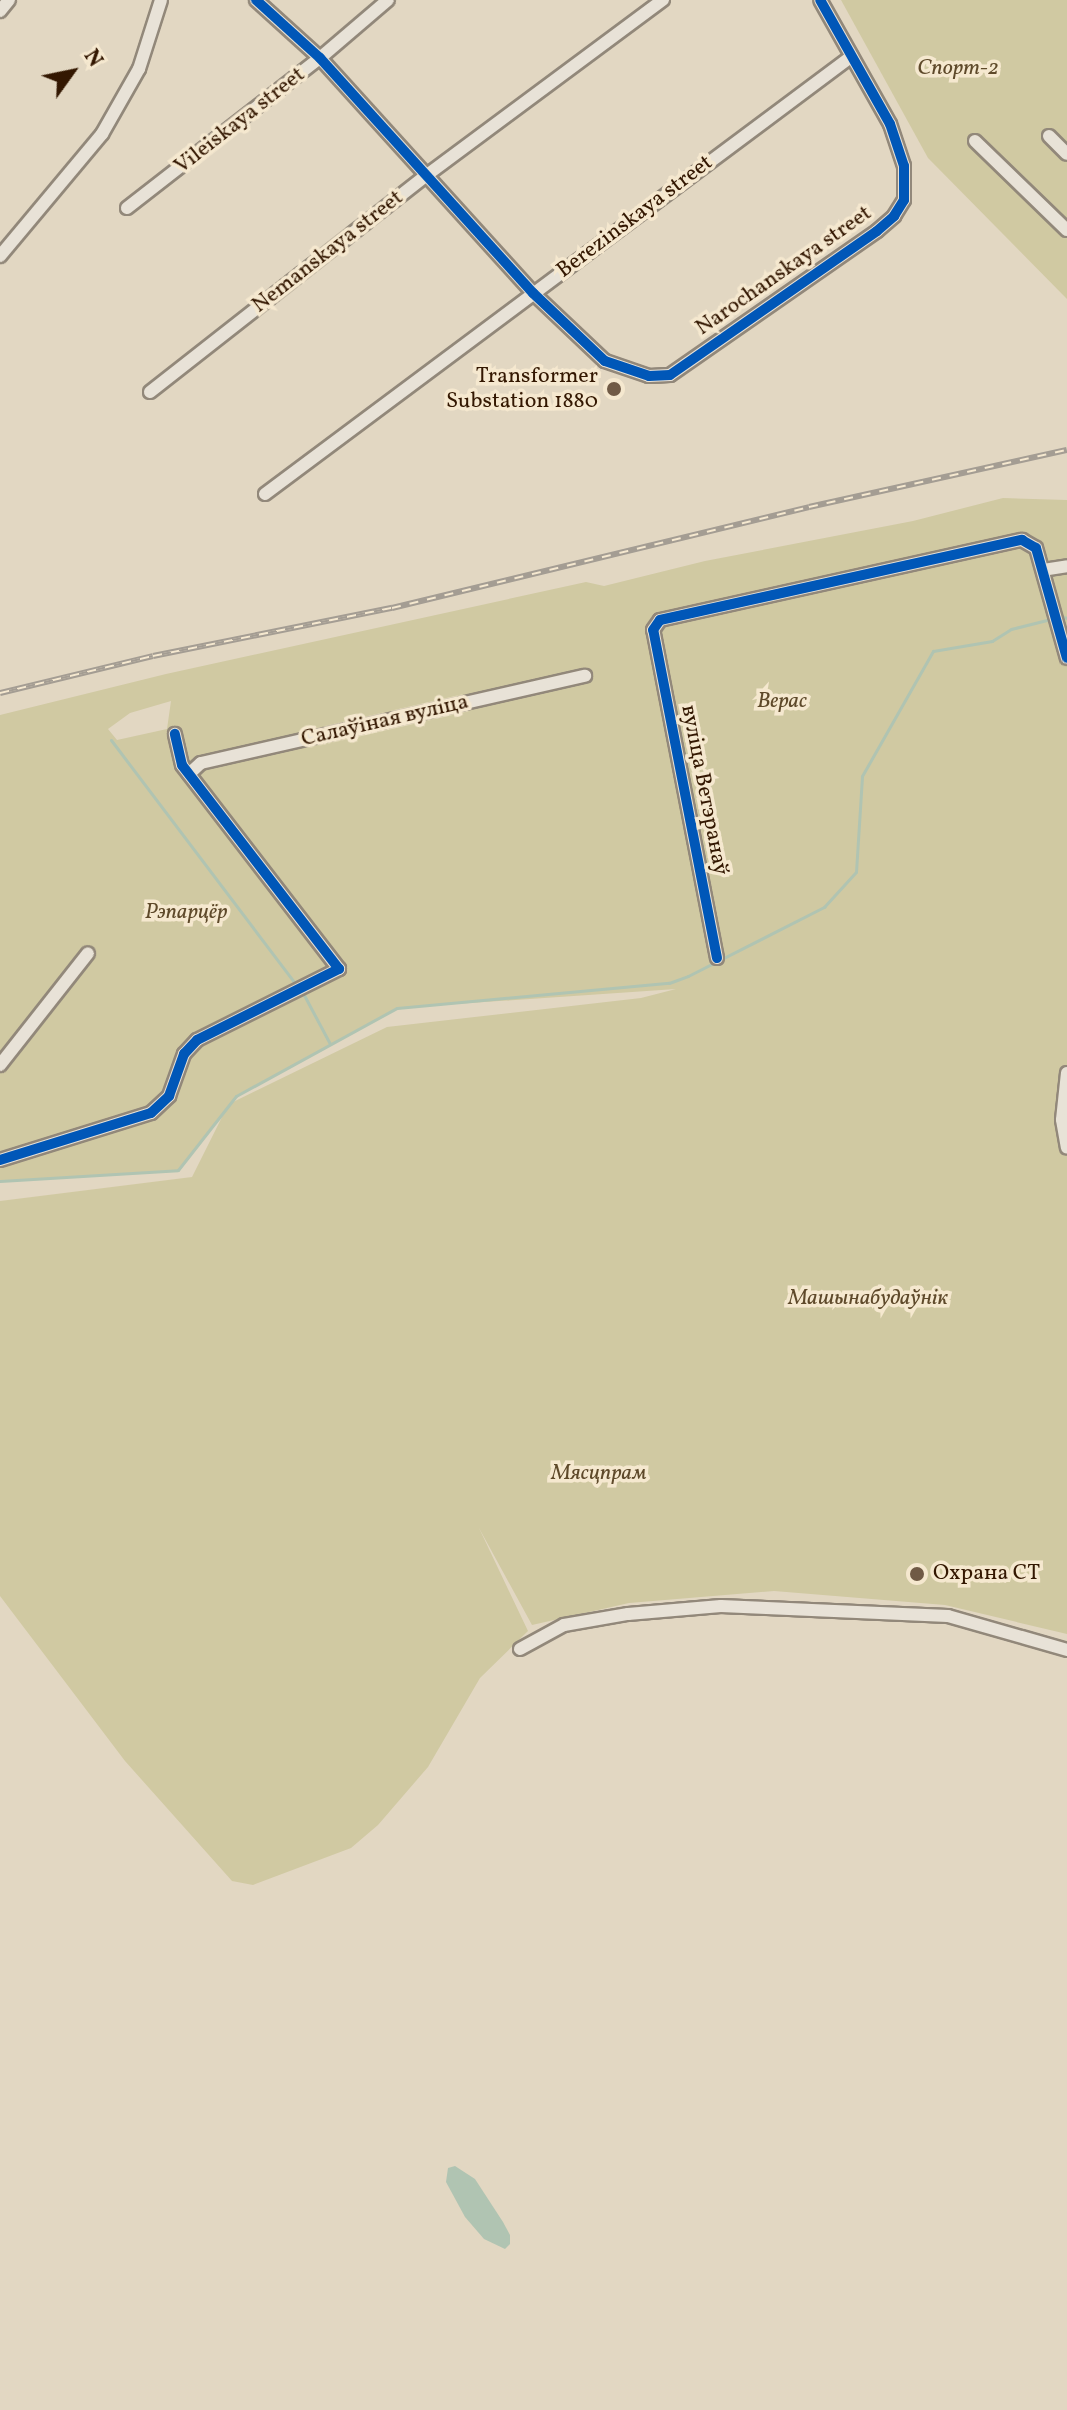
<!DOCTYPE html>
<meta charset="utf-8">
<style>
body{margin:0}
#map{position:relative;width:1067px;height:2410px;overflow:hidden;background:#e2d7c2;font-family:Vollkorn,serif}
div>[style]{position:absolute}
.green>*{inset:0;background:#d0c9a2}
.water>*{inset:0;background:#b0c4b2}
.stream>*{height:3px;margin:-1.5px;padding:0 1.5px;transform-origin:1.5px;border-radius:1.5px;background:#b0c4b2}
.roads{filter:drop-shadow(2px 0 #92887a) drop-shadow(-2px 0 #92887a) drop-shadow(0 2px #92887a) drop-shadow(0 -2px #92887a)}
.minor>*{height:12px;margin:-6px;padding:0 6px;transform-origin:6px;border-radius:6px;background:#e8e2d7}
.rail>*{height:6px;margin-top:-3px;transform-origin:0;background:repeating-linear-gradient(90deg,#f5e8cf 0 9px,#a49d93 0 18px);box-sizing:border-box;border-block:2px solid #a49d93}
.cycleway>*{height:10px;margin:-5px;padding:0 5px;transform-origin:5px;border-radius:5px;background:#0057b8}
.dots>*{width:22px;height:22px;translate:-50% -50%;box-sizing:border-box;border:4px solid #f5e8cf;border-radius:50%}
span{translate:-50% -50%;white-space:nowrap;text-align:center;line-height:1.15;-webkit-text-stroke:7px #f5e8cf;paint-order:stroke}
.park-label{font-size:22px;color:#5e492a;font-style:italic}
.street-label{font-size:22px;color:#331701}
.poi-label{font-size:22px;color:#331701}
.right{translate:-100% -50%;text-align:right}
.left{translate:0 -50%;text-align:left}
.north{position:absolute;left:32px;top:32px;width:80px;height:80px;-webkit-text-stroke:6px #f5e8cf;paint-order:stroke;rotate:57deg;font-size:22px;font-weight:700;line-height:32px;text-align:center;color:#331701}
.north::after{content:'';display:block;margin:auto;width:28px;height:36px;background:#331701;clip-path:polygon(50% 0,100% 100%,50% 72%,0 100%)}
</style>
<div id="map">
<div class="green">
<i style="clip-path:polygon(841px 0,1067px 0,1067px 299px,928px 158px)"></i>
<i style="clip-path:polygon(evenodd,1003px 498px,1067px 500px,1067px 1634px,945px 1605px,774px 1591px,629px 1603px,532px 1625px,479px 1528px,528px 1631px,480px 1678px,428px 1767px,378px 1825px,351px 1848px,253px 1885px,232px 1881px,125px 1761px,0 1596px,0 1201px,192px 1177px,224px 1113px,178px 1170px,0 1181px,0 715px,166px 674px,586px 582px,604px 586px,705px 561px,913px 521px,1003px 498px,171px 701px,167px 729px,117px 740px,108px 729px,130px 713px,171px 701px,1003px 498px,676px 989px,641px 998px,387px 1027px,231px 1103px,237px 1096px,397px 1008px,676px 989px)"></i>
</div>
<div class="water">
<i style="clip-path:polygon(455px 2166px,475px 2179px,503px 2222px,510px 2235px,510px 2244px,505px 2249px,484px 2239px,465px 2217px,446px 2182px,448px 2168px)"></i>
</div>
<div class="stream">
<i style="left:1063px;top:617px;width:4px;rotate:14deg"></i>
<i style="left:111px;top:740px;width:303px;rotate:52.9deg"></i>
<i style="left:304px;top:995px;width:55px;rotate:62deg"></i>
<i style="left:0;top:1181px;width:178px;rotate:-3.5deg"></i>
<i style="left:178px;top:1170px;width:94px;rotate:-51.9deg"></i>
<i style="left:236px;top:1096px;width:183px;rotate:-28.7deg"></i>
<i style="left:397px;top:1008px;width:273px;rotate:-5.3deg"></i>
<i style="left:669px;top:983px;width:20px;rotate:-20deg"></i>
<i style="left:688px;top:976px;width:153px;rotate:-26.9deg"></i>
<i style="left:824px;top:907px;width:47px;rotate:-47.6deg"></i>
<i style="left:856px;top:872px;width:96px;rotate:-86.4deg"></i>
<i style="left:862px;top:776px;width:144px;rotate:-60.4deg"></i>
<i style="left:933px;top:651px;width:60px;rotate:-9.6deg"></i>
<i style="left:992px;top:641px;width:22px;rotate:-32deg"></i>
<i style="left:1011px;top:629px;width:38px;rotate:-14deg"></i>
</div>
<div class="roads">
<div class="minor">
<i style="left:256px;top:0;width:86px;rotate:42.2deg"></i>
<i style="left:320px;top:58px;width:317px;rotate:47.8deg"></i>
<i style="left:533px;top:293px;width:99px;rotate:43.4deg"></i>
<i style="left:605px;top:361px;width:46px;rotate:18.8deg"></i>
<i style="left:649px;top:376px;width:21px;rotate:-3deg"></i>
<i style="left:670px;top:375px;width:252px;rotate:-34.8deg"></i>
<i style="left:877px;top:231px;width:23px;rotate:-41deg"></i>
<i style="left:894px;top:216px;width:19px;rotate:-58deg"></i>
<i style="left:904px;top:200px;width:34px;rotate:-90deg"></i>
<i style="left:904px;top:166px;width:44px;rotate:-108.4deg"></i>
<i style="left:890px;top:124px;width:142px;rotate:-119.4deg"></i>
<i style="left:0;top:11px;width:14px;rotate:-51deg"></i>
<i style="left:1049px;top:136px;width:25px;rotate:45deg"></i>
<i style="left:975px;top:141px;width:128px;rotate:44.1deg"></i>
<i style="left:127px;top:208px;width:244px;rotate:-37.9deg"></i>
<i style="left:320px;top:58px;width:89px;rotate:-40.5deg"></i>
<i style="left:0;top:256px;width:159px;rotate:-50.1deg"></i>
<i style="left:102px;top:134px;width:75px;rotate:-60.4deg"></i>
<i style="left:139px;top:69px;width:72px;rotate:-72.3deg"></i>
<i style="left:150px;top:392px;width:352px;rotate:-38.1deg"></i>
<i style="left:427px;top:175px;width:294px;rotate:-36.6deg"></i>
<i style="left:265px;top:494px;width:732px;rotate:-36.73deg"></i>
<i style="left:1043px;top:570px;width:24px;rotate:-9deg"></i>
<i style="left:189px;top:774px;width:16px;rotate:-43deg"></i>
<i style="left:201px;top:763px;width:394px;rotate:-12.8deg"></i>
<i style="left:717px;top:958px;width:334px;rotate:-101deg"></i>
<i style="left:653px;top:630px;width:12px;rotate:-55deg"></i>
<i style="left:660px;top:620px;width:371px;rotate:-12.5deg"></i>
<i style="left:1022px;top:540px;width:16px;rotate:30deg"></i>
<i style="left:1036px;top:548px;width:114px;rotate:74.3deg"></i>
<i style="left:0;top:1065px;width:142px;rotate:-51.8deg"></i>
<i style="left:1067px;top:1073px;width:47px;rotate:96.1deg"></i>
<i style="left:1062px;top:1120px;width:28px;rotate:80deg"></i>
<i style="left:0;top:1160px;width:158px;rotate:-17.3deg"></i>
<i style="left:151px;top:1113px;width:25px;rotate:-43deg"></i>
<i style="left:169px;top:1096px;width:45px;rotate:-70.3deg"></i>
<i style="left:184px;top:1054px;width:19px;rotate:-47deg"></i>
<i style="left:197px;top:1040px;width:159px;rotate:-26.6deg"></i>
<i style="left:339px;top:969px;width:257px;rotate:-127.6deg"></i>
<i style="left:182px;top:765px;width:32px;rotate:-103deg"></i>
<i style="left:520px;top:1649px;width:50px;rotate:-28.6deg"></i>
<i style="left:564px;top:1625px;width:65px;rotate:-9.8deg"></i>
<i style="left:628px;top:1614px;width:93px;rotate:-4.9deg"></i>
<i style="left:721px;top:1606px;width:227px;rotate:2.5deg"></i>
<i style="left:948px;top:1616px;width:124px;rotate:15.9deg"></i>
</div>
</div>
<div class="rail">
<i style="left:0;top:693px;width:157px;rotate:-13.6deg"></i>
<i style="left:153px;top:656px;width:244px;rotate:-11.4deg"></i>
<i style="left:392px;top:608px;width:429px;rotate:-13.6deg"></i>
<i style="left:809px;top:507px;width:264px;rotate:-12.5deg"></i>
</div>
<div class="cycleway">
<i style="left:256px;top:0;width:86px;rotate:42.2deg"></i>
<i style="left:320px;top:58px;width:317px;rotate:47.8deg"></i>
<i style="left:533px;top:293px;width:99px;rotate:43.4deg"></i>
<i style="left:605px;top:361px;width:46px;rotate:18.8deg"></i>
<i style="left:649px;top:376px;width:21px;rotate:-3deg"></i>
<i style="left:670px;top:375px;width:252px;rotate:-34.8deg"></i>
<i style="left:877px;top:231px;width:23px;rotate:-41deg"></i>
<i style="left:894px;top:216px;width:19px;rotate:-58deg"></i>
<i style="left:904px;top:200px;width:34px;rotate:-90deg"></i>
<i style="left:904px;top:166px;width:44px;rotate:-108.4deg"></i>
<i style="left:890px;top:124px;width:142px;rotate:-119.4deg"></i>
<i style="left:717px;top:958px;width:334px;rotate:-101deg"></i>
<i style="left:653px;top:630px;width:12px;rotate:-55deg"></i>
<i style="left:660px;top:620px;width:371px;rotate:-12.5deg"></i>
<i style="left:1022px;top:540px;width:16px;rotate:30deg"></i>
<i style="left:1036px;top:548px;width:114px;rotate:74.3deg"></i>
<i style="left:0;top:1160px;width:158px;rotate:-17.3deg"></i>
<i style="left:151px;top:1113px;width:25px;rotate:-43deg"></i>
<i style="left:169px;top:1096px;width:45px;rotate:-70.3deg"></i>
<i style="left:184px;top:1054px;width:19px;rotate:-47deg"></i>
<i style="left:197px;top:1040px;width:159px;rotate:-26.6deg"></i>
<i style="left:339px;top:969px;width:257px;rotate:-127.6deg"></i>
<i style="left:182px;top:765px;width:32px;rotate:-103deg"></i>
</div>
<div class="dots">
<i style="left:614px;top:389px;background:#705a45"></i>
<i style="left:917px;top:1574px;background:#705a45"></i>
</div>
<div class="park-label">
<span style="left:958px;top:69px">Спорт-2</span>
<span style="left:782px;top:702px">Верас</span>
<span style="left:186px;top:913px">Рэпарцёр</span>
<span style="left:868px;top:1299px">Машынабудаўнік</span>
<span style="left:599px;top:1474px">Мясцпрам</span>
</div>
<div class="street-label">
<span style="left:240px;top:121px;rotate:-38deg">Vileiskaya street</span>
<span style="left:635px;top:217px;rotate:-37deg">Berezinskaya street</span>
<span style="left:328px;top:252px;rotate:-38deg">Nemanskaya street</span>
<span style="left:784px;top:271px;rotate:-35deg">Narochanskaya street</span>
<span style="left:385px;top:721px;rotate:-13deg">Салаўіная вуліца</span>
<span style="left:704px;top:790px;rotate:79deg">вуліца Ветэранаў</span>
</div>
<div class="poi-label">
<span class="right" style="left:598px;top:389px">Transformer<br>Substation 1880</span>
<span class="left" style="left:933px;top:1574px">Охрана СТ</span>
</div>
<div class="north">N</div>
</div>
